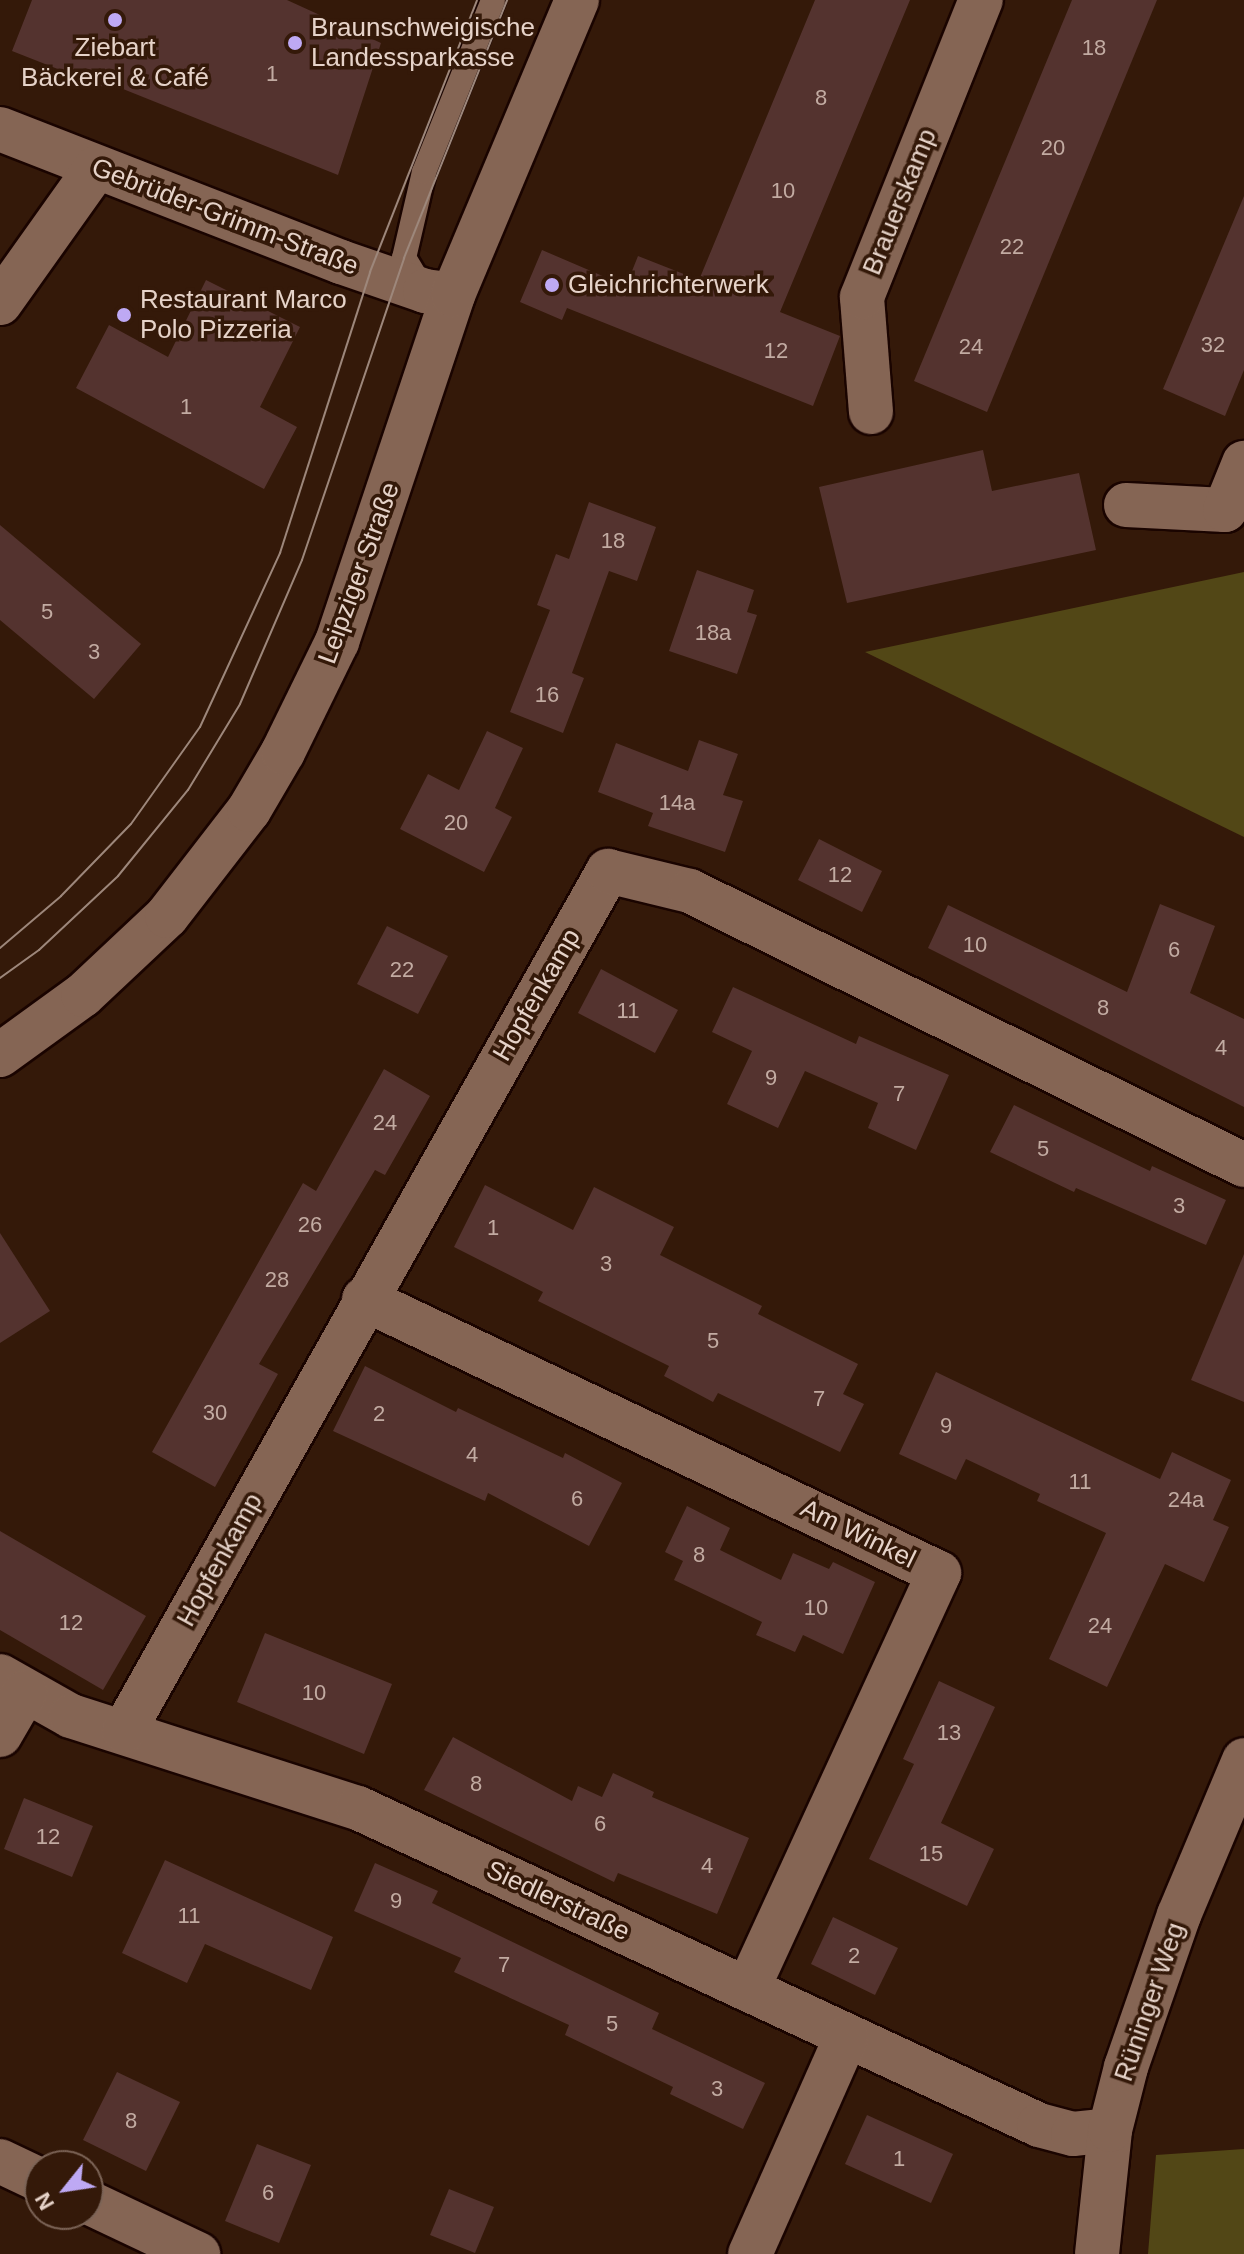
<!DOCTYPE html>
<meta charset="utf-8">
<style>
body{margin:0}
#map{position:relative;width:1244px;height:2254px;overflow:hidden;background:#341909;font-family:Arial,sans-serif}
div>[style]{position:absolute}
.green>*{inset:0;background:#524716}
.building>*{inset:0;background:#54332f}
.roads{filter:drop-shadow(2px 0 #1a0400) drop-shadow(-2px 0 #1a0400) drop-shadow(0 2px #1a0400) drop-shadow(0 -2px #1a0400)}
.service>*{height:24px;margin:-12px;padding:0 12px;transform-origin:12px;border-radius:12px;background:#856554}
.minor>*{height:44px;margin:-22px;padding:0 22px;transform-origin:22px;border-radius:22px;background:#856554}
.tertiary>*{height:44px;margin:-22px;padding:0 22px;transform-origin:22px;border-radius:22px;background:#856554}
.tram>*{height:2px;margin:-1px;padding:0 1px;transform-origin:1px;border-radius:1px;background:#9d877b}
.dots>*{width:22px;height:22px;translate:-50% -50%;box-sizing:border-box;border:4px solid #341909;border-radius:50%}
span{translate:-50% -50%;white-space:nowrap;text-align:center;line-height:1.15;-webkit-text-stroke:7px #341909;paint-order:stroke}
.number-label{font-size:22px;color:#c2aba2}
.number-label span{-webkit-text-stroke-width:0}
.poi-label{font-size:26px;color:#e6d3c9}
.left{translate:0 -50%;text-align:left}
.street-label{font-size:26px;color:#e6d3c9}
.north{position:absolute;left:24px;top:2150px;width:80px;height:80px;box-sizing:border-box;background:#341909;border:2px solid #7b6356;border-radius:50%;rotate:240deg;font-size:22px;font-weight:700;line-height:32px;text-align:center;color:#e6d3c9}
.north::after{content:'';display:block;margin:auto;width:28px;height:36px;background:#bea9f4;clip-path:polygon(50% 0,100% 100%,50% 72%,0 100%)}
</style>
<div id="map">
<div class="green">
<i style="clip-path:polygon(1244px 572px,1244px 837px,865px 652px)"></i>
<i style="clip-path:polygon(1244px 2149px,1244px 2254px,1148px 2254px,1156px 2155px)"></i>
</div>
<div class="building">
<i style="clip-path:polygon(32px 0,287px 0,381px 43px,338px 175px,108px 83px,106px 88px,12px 51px)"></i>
<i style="clip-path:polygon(815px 0,910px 0,780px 312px,840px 336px,813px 406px,567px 308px,562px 320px,520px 302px,542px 250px,626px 286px,638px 256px,699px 280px)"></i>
<i style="clip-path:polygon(1072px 0,1157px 0,987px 412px,914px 381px)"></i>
<i style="clip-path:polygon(1244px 196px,1244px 370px,1225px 416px,1163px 389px)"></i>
<i style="clip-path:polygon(206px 280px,300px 327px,260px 407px,297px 427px,264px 489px,76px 388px,109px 325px,168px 357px)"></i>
<i style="clip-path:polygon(983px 450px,992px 491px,1079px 473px,1096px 550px,847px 603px,819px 487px)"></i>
<i style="clip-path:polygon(589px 502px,656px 527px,637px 581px,609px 571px,572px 673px,584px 678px,563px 733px,510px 712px,550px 610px,537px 605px,556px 554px,569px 559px)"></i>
<i style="clip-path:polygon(0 525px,141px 644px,94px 699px,0 620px)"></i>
<i style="clip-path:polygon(697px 570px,754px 590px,747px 612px,757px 615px,737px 674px,669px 651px)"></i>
<i style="clip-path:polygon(487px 731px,523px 748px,495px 808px,512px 817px,484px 872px,400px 829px,428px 774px,459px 790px)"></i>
<i style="clip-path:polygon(699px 740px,738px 754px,723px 795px,743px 801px,725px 852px,648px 826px,653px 813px,598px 792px,616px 743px,688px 771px)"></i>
<i style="clip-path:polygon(819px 839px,882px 871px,862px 912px,798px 880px)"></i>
<i style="clip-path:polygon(1160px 904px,1215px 926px,1190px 993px,1244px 1019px,1244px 1107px,928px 948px,948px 905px,1127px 992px)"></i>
<i style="clip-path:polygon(387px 926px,448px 956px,418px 1014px,357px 984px)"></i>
<i style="clip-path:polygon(601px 969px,678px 1010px,655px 1053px,578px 1013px)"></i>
<i style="clip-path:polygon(733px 987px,856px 1044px,859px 1036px,949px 1075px,916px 1150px,868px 1128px,878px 1103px,805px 1071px,778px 1128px,727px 1104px,752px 1051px,712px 1032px)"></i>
<i style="clip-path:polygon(384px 1069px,430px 1096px,385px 1175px,375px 1170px,259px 1364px,278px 1374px,215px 1487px,152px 1452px,303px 1183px,316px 1191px)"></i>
<i style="clip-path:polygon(1014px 1105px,1150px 1171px,1152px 1166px,1226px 1200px,1206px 1245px,1076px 1188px,1074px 1192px,990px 1152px)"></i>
<i style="clip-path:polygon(485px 1185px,573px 1230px,594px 1187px,674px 1227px,660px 1255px,762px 1306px,758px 1314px,858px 1364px,843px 1394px,864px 1404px,840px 1452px,718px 1393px,713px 1402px,664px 1376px,669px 1366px,538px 1301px,543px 1292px,454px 1247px)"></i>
<i style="clip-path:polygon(0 1233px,50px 1311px,0 1343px)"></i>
<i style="clip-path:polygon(1244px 1254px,1244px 1402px,1191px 1380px)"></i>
<i style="clip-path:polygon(365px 1366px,456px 1412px,458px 1408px,563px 1458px,565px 1453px,622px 1483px,589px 1546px,488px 1493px,485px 1501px,333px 1431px)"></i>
<i style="clip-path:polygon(936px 1372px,1160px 1479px,1172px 1452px,1231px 1480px,1213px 1520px,1229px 1527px,1204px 1582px,1165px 1564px,1107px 1687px,1049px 1659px,1106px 1533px,1037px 1501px,1040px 1494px,966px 1459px,956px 1480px,899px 1454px)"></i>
<i style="clip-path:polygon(687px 1506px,730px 1528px,720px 1550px,781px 1580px,793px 1553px,829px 1569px,833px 1562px,875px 1582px,843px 1654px,803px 1635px,795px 1652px,756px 1635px,762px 1622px,674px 1580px,683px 1561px,665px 1552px)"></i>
<i style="clip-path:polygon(0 1531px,146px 1616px,103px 1690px,0 1630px)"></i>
<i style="clip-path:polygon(265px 1633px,392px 1684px,364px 1754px,237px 1702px)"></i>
<i style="clip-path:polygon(939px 1681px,995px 1707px,941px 1823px,994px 1849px,967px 1906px,869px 1859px,914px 1764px,903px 1759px)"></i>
<i style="clip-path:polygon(453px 1737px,572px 1801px,578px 1786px,602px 1797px,613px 1773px,654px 1792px,652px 1797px,749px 1838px,717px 1914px,618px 1873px,614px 1882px,424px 1790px)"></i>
<i style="clip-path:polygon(24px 1798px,93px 1826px,72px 1877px,4px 1849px)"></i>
<i style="clip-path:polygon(165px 1860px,333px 1937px,311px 1990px,205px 1944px,187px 1983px,122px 1953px)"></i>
<i style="clip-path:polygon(375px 1863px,438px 1891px,432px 1903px,659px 2013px,652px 2029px,765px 2083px,743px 2129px,670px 2094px,673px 2087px,565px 2035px,569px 2025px,454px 1972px,461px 1958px,354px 1911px)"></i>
<i style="clip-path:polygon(833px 1917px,898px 1948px,875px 1995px,811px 1964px)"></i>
<i style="clip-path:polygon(117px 2072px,180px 2102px,146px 2171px,83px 2140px)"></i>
<i style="clip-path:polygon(867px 2115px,953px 2154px,931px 2203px,845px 2164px)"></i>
<i style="clip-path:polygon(257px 2144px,311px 2165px,279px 2243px,225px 2221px)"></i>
<i style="clip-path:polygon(449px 2189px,494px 2207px,475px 2253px,430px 2235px)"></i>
</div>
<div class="roads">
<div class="service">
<i style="left:421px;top:286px;width:33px;rotate:-121deg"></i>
<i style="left:404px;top:258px;width:88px;rotate:-76.9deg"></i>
<i style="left:424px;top:172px;width:185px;rotate:-68.1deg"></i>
</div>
<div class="minor">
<i style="left:0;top:129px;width:366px;rotate:21.3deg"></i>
<i style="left:341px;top:262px;width:89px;rotate:19deg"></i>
<i style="left:425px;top:291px;width:28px;rotate:8deg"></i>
<i style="left:0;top:303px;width:166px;rotate:-54.6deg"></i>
<i style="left:871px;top:412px;width:115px;rotate:-94.5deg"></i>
<i style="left:862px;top:297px;width:320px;rotate:-68.2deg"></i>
<i style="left:1126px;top:505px;width:99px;rotate:2.9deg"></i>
<i style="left:1225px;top:510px;width:51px;rotate:-68deg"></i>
<i style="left:364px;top:1299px;width:637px;rotate:25.48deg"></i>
<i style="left:939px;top:1573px;width:458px;rotate:114.7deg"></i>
<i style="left:0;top:1676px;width:81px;rotate:29.4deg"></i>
<i style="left:71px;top:1716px;width:301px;rotate:17.8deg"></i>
<i style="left:358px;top:1808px;width:751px;rotate:24.96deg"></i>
<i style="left:1039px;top:2125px;width:35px;rotate:15deg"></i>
<i style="left:1073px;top:2134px;width:37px;rotate:-6deg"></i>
<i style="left:124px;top:1731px;width:987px;rotate:-60.63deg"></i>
<i style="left:608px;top:871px;width:84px;rotate:13.7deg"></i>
<i style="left:690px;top:891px;width:618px;rotate:26.32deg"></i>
<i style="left:0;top:1735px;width:50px;rotate:-59.8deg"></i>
<i style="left:0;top:2161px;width:44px;rotate:25.4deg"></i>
<i style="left:88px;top:2202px;width:122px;rotate:25.3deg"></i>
<i style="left:750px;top:2254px;width:237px;rotate:-66.1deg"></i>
</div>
<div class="tertiary">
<i style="left:0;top:1055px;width:102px;rotate:-35.9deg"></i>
<i style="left:83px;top:995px;width:115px;rotate:-43.2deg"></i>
<i style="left:167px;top:916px;width:134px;rotate:-52.3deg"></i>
<i style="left:249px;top:810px;width:67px;rotate:-59.6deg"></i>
<i style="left:283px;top:752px;width:123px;rotate:-63.9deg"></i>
<i style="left:337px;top:642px;width:366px;rotate:-71.5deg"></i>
<i style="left:453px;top:295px;width:320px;rotate:-67.2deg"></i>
<i style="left:1097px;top:2254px;width:125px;rotate:-84deg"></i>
<i style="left:1110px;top:2130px;width:65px;rotate:-75.7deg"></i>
<i style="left:1126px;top:2067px;width:161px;rotate:-70.8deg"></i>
<i style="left:1179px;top:1915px;width:168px;rotate:-67.2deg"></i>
</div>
</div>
<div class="tram">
<i style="left:0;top:948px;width:80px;rotate:-40.4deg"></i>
<i style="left:61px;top:896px;width:100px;rotate:-45.8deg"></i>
<i style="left:131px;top:824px;width:119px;rotate:-54.6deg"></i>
<i style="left:200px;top:727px;width:192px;rotate:-65.3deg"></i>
<i style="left:280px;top:553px;width:295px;rotate:-72.2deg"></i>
<i style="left:370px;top:272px;width:292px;rotate:-68.5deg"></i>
<i style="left:0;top:978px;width:48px;rotate:-35.7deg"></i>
<i style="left:39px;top:950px;width:108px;rotate:-43.1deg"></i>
<i style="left:118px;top:876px;width:111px;rotate:-50.9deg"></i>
<i style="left:188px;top:790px;width:100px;rotate:-58.8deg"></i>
<i style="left:240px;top:704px;width:157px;rotate:-66.7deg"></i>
<i style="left:302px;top:560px;width:319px;rotate:-71.3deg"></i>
<i style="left:404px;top:258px;width:278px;rotate:-68.2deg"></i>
</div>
<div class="dots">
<i style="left:115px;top:20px;background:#bea9f4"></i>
<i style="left:295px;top:43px;background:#bea9f4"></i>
<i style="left:552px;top:285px;background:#bea9f4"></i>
<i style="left:124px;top:315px;background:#bea9f4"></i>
</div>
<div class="number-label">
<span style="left:1094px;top:48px">18</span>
<span style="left:272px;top:74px">1</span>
<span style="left:821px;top:98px">8</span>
<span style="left:1053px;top:148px">20</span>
<span style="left:783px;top:191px">10</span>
<span style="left:1012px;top:247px">22</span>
<span style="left:1213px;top:345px">32</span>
<span style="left:971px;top:347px">24</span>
<span style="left:776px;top:351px">12</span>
<span style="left:186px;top:407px">1</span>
<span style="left:613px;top:541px">18</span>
<span style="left:47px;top:612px">5</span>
<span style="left:713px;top:633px">18a</span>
<span style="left:94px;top:652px">3</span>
<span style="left:547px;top:695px">16</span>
<span style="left:677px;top:803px">14a</span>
<span style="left:456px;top:823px">20</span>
<span style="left:840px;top:875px">12</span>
<span style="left:975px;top:945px">10</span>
<span style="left:1174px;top:950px">6</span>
<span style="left:402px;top:970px">22</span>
<span style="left:1103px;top:1008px">8</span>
<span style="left:628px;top:1011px">11</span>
<span style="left:1221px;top:1048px">4</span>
<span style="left:771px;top:1078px">9</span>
<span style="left:899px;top:1094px">7</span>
<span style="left:385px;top:1123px">24</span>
<span style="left:1043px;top:1149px">5</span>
<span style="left:1179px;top:1206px">3</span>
<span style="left:310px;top:1225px">26</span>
<span style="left:493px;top:1228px">1</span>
<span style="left:606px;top:1264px">3</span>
<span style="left:277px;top:1280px">28</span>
<span style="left:713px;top:1341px">5</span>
<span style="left:819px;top:1399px">7</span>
<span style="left:215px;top:1413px">30</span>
<span style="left:379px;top:1414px">2</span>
<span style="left:946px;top:1426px">9</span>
<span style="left:472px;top:1455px">4</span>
<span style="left:1080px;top:1482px">11</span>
<span style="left:577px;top:1499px">6</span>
<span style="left:1186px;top:1500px">24a</span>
<span style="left:699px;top:1555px">8</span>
<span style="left:816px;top:1608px">10</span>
<span style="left:71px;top:1623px">12</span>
<span style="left:1100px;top:1626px">24</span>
<span style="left:314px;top:1693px">10</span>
<span style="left:949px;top:1733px">13</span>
<span style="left:476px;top:1784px">8</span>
<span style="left:600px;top:1824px">6</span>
<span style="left:48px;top:1837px">12</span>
<span style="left:931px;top:1854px">15</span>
<span style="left:707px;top:1866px">4</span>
<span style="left:396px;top:1901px">9</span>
<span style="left:189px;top:1916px">11</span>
<span style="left:854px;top:1956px">2</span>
<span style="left:504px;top:1965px">7</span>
<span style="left:612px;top:2024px">5</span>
<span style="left:717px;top:2089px">3</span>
<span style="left:131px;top:2121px">8</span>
<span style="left:899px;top:2159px">1</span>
<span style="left:268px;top:2193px">6</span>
</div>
<div class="poi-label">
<span class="left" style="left:311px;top:43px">Braunschweigische<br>Landessparkasse</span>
<span style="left:115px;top:63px">Ziebart<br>Bäckerei &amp; Café</span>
<span class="left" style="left:568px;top:285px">Gleichrichterwerk</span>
<span class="left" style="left:140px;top:315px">Restaurant Marco<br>Polo Pizzeria</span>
</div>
<div class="street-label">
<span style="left:900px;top:202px;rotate:-68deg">Brauerskamp</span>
<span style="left:225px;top:217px;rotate:21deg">Gebrüder-Grimm-Straße</span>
<span style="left:359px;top:573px;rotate:-70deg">Leipziger Straße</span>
<span style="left:537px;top:995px;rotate:-60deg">Hopfenkamp</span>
<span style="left:858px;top:1534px;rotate:26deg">Am Winkel</span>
<span style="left:220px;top:1560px;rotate:-61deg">Hopfenkamp</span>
<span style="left:558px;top:1901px;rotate:25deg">Siedlerstraße</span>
<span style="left:1150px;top:2002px;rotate:-71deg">Rüninger Weg</span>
</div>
<div class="north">N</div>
</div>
